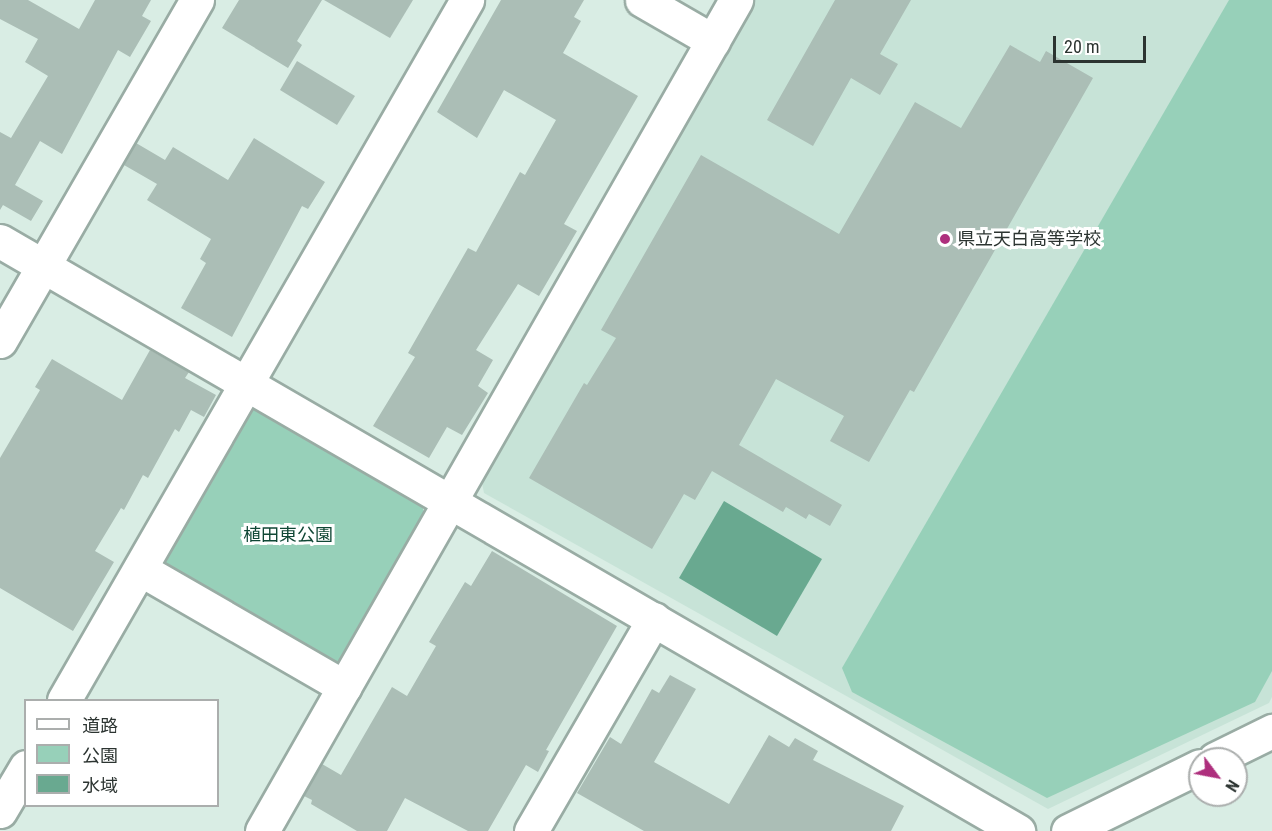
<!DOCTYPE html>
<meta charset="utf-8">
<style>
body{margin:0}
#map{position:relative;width:1272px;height:831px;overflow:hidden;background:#d9ede4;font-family:"Roboto Condensed","Noto Sans JP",sans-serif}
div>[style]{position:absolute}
.built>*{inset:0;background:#c7e3d7}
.green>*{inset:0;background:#97d0b9}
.water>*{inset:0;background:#69a990}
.building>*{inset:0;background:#abbeb6}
.roads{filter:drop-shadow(2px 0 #99aca4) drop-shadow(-2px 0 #99aca4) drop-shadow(0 2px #99aca4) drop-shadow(0 -2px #99aca4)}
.minor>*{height:33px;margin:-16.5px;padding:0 16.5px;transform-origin:16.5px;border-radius:16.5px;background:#fff}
.dots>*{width:16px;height:16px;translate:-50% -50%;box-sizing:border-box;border:3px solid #fff;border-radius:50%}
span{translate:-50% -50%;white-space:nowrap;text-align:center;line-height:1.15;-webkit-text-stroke:6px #fff;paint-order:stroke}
.poi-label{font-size:18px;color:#2c3431}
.left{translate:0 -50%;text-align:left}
.park-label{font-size:18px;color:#104735}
.legend{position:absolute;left:24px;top:699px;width:195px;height:108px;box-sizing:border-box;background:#fff;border:2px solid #abaead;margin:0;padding:8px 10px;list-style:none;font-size:18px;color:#2c3431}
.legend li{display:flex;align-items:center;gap:12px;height:30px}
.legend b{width:30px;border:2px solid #abaead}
.north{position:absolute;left:1188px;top:747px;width:60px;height:60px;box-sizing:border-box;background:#fff;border:2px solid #abaead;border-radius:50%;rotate:122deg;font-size:16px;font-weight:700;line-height:24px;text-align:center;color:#2c3431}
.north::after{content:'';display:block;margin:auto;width:21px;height:27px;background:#ae2f7d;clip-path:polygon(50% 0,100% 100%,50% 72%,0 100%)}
.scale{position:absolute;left:1053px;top:36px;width:93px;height:27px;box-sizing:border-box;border:3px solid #2c3431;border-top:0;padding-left:8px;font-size:18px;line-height:21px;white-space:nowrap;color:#2c3431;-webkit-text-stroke:4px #fff;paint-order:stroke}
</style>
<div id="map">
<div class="built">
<i style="clip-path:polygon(755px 0,1272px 0,1272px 697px,1269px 703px,1048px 809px,484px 493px,481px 478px)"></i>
</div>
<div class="green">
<i style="clip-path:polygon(1229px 0,1272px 0,1272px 671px,1255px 702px,1047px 798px,852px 692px,842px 668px)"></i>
<i style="clip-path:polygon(256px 405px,421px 503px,426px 517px,342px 662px,326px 667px,162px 571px,157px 554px,242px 411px)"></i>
</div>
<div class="water">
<i style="clip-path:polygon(724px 501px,822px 559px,777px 636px,679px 578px)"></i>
</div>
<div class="building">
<i style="clip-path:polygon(0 0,28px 0,79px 29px,95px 0,151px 0,142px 16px,151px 21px,130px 57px,118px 50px,62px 154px,40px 141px,15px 185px,43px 201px,31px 221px,3px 205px,0 210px,0 132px,11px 138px,48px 76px,25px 62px,38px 39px,0 19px)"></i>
<i style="clip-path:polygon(239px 0,322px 0,297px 41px,302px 45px,288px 68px,222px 28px)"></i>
<i style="clip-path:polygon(324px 0,413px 0,390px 38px)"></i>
<i style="clip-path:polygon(501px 0,584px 0,574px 17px,581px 21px,563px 53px,638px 96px,564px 224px,577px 231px,539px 296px,518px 284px,476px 350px,493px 360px,478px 386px,488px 393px,462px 435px,447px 427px,429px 458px,373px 426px,415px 357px,408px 353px,468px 248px,476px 252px,520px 172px,525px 175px,556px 120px,504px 90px,477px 138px,437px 112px)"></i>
<i style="clip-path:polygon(835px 0,911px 0,880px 54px,898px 64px,880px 95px,851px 78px,813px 146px,767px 120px)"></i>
<i style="clip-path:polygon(1010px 45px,1040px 62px,1046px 51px,1093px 78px,914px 392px,910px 390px,869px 462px,830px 441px,844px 416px,776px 379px,739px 445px,842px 505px,830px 526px,809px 514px,806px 519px,786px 507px,783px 512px,712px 471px,695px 500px,684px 494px,652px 549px,529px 478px,584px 383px,587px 385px,616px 338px,601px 330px,701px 155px,839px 234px,915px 102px,961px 128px)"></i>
<i style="clip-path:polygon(297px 61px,355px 96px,337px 125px,280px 90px)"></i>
<i style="clip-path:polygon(254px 138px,325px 182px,308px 209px,302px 206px,232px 337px,181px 308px,206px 263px,200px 259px,211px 239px,147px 200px,157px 184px,124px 165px,136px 143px,165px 160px,173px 147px,228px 180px)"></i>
<i style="clip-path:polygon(150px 350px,189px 372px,185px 378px,216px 395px,204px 417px,191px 410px,179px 432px,175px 429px,148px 478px,143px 475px,124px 510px,121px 508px,95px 551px,114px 562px,73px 631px,0 588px,0 458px,40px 390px,35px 387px,52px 359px,122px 400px)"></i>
<i style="clip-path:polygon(492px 551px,617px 626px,546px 750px,549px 751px,538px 772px,526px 765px,488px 831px,468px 831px,405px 798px,387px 831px,357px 831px,311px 804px,312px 800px,304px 796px,322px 764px,341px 775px,392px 687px,407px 696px,436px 646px,429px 642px,465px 582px,471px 586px)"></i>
<i style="clip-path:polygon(670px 675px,696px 689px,654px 762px,729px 804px,769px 735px,789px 747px,795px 738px,818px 751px,813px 760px,904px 806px,891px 831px,644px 831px,577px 793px,610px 737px,621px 744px,652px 689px,659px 693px)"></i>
</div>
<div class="roads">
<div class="minor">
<i style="left:642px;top:0;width:82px;rotate:30deg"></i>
<i style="left:0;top:241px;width:1177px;rotate:30.1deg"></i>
<i style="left:0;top:341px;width:394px;rotate:-60deg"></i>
<i style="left:140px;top:569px;width:236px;rotate:30deg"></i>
<i style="left:64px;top:700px;width:808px;rotate:-60.07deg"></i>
<i style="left:1215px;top:759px;width:64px;rotate:-26.2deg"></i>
<i style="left:0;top:811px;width:51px;rotate:-59.4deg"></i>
<i style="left:262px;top:831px;width:957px;rotate:-60.3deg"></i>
<i style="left:531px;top:831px;width:245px;rotate:-59.9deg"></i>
<i style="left:1068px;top:831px;width:147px;rotate:-26.2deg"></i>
</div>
</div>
<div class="dots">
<i style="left:945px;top:239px;background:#ae2f7d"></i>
</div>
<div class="poi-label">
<span class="left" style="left:957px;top:239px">県立天白高等学校</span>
</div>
<div class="park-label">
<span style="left:288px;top:535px">植田東公園</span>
</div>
<ul class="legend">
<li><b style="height:8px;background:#fff"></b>道路</li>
<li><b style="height:16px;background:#97d0b9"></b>公園</li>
<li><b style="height:16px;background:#69a990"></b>水域</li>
</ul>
<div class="north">N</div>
<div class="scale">20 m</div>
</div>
